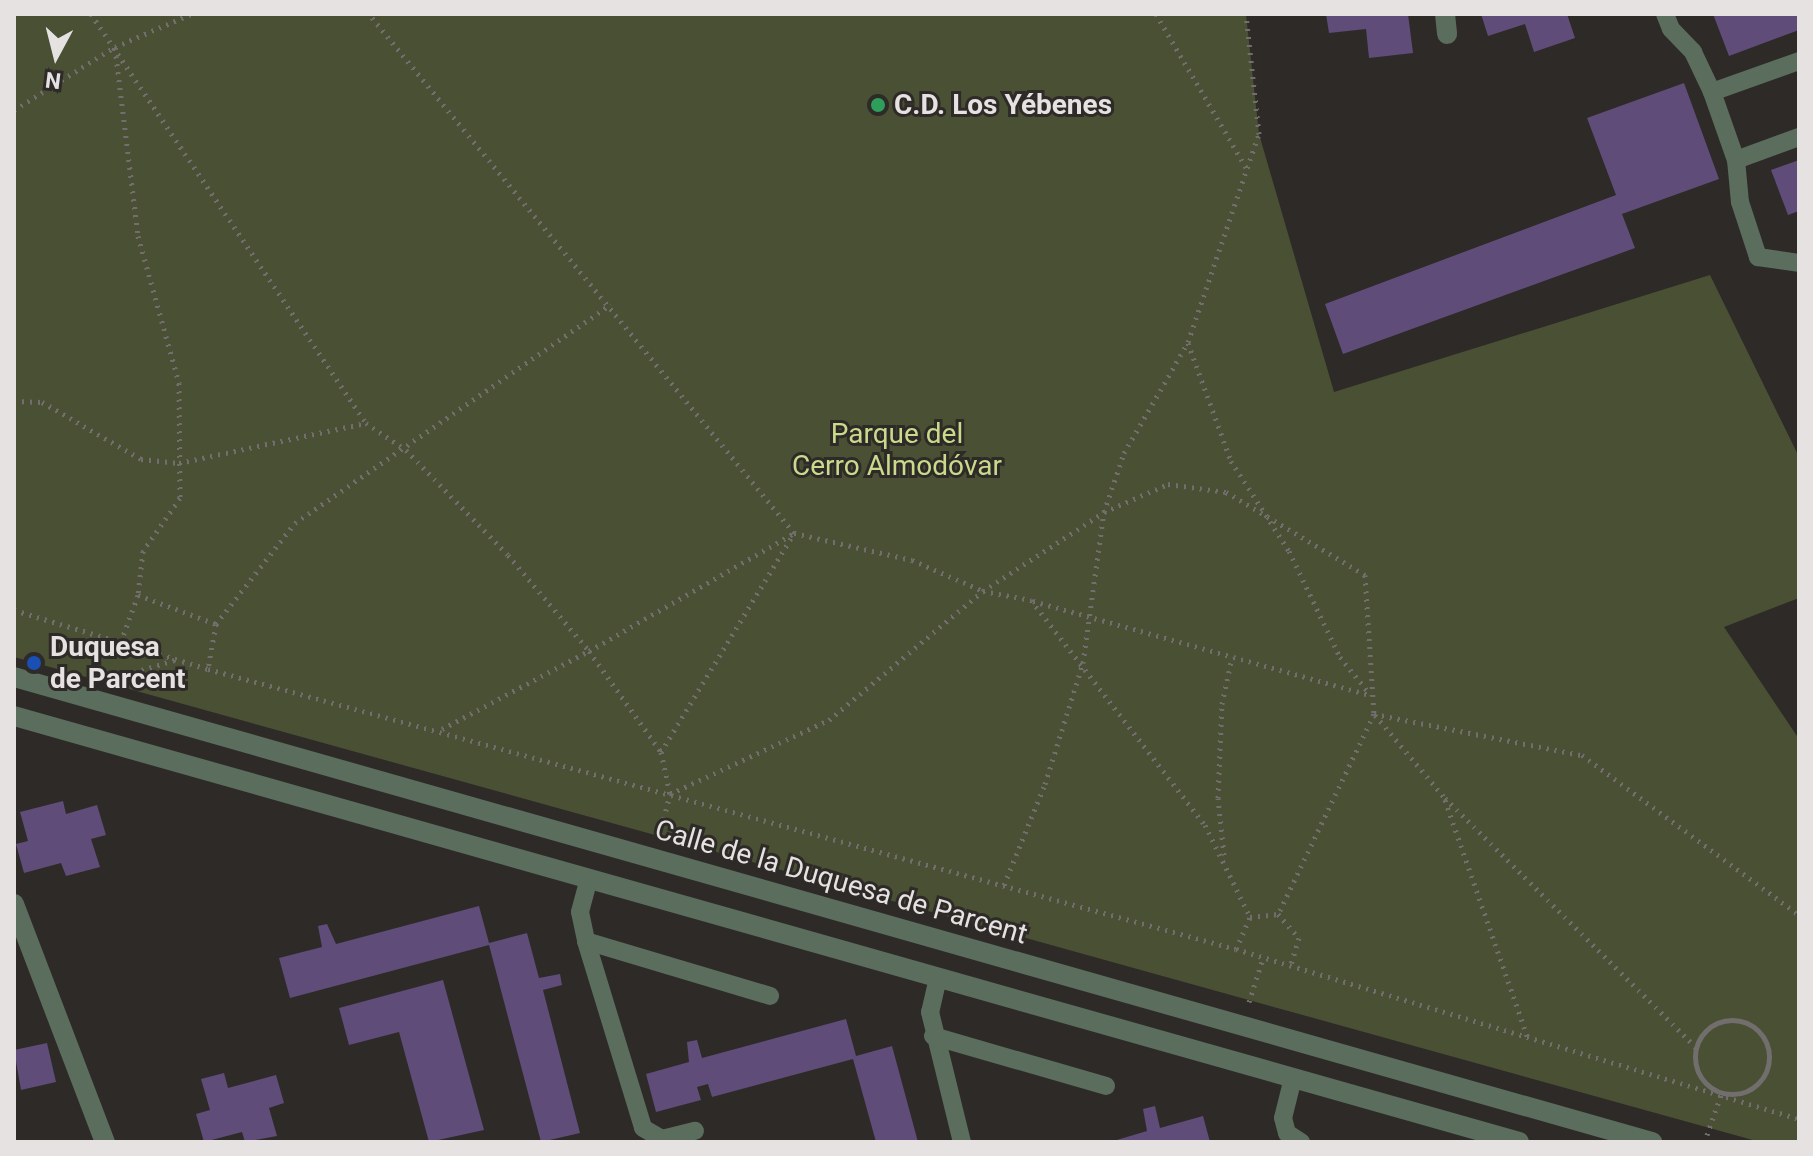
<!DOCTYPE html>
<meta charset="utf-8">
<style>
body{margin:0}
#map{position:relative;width:1813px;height:1156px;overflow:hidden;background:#2e2a28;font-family:Roboto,sans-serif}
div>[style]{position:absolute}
.green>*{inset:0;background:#4a5034}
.building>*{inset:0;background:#5f4c78}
.path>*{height:5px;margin-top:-2.5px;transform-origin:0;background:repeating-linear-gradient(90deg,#726e6d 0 2px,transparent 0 8px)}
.path>.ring{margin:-2.5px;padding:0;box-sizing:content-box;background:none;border:5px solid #726e6d;border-radius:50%}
.lane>*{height:18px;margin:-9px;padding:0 9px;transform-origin:9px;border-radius:9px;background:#5b6d5c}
.street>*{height:20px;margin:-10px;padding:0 10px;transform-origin:10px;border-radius:10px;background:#5b6d5c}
.dots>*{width:22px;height:22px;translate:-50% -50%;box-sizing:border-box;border:4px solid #2e2a28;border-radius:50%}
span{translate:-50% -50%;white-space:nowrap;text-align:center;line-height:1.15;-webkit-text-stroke:6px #2e2a28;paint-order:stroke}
.poi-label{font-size:28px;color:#e5e2e1;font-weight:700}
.left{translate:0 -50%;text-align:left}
.park-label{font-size:28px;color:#c9da8b}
.street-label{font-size:28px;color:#e5e2e1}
.frame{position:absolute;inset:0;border:16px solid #e5e2e1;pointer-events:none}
.north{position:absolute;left:16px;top:16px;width:80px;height:80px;-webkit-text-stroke:6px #2e2a28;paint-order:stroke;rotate:187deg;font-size:22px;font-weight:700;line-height:32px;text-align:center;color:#e5e2e1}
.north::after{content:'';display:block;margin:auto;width:28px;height:36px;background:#e5e2e1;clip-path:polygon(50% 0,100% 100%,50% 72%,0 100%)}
</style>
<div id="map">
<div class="green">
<i style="clip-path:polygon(14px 14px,1246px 14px,1259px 134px,1334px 392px,1710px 275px,1799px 457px,1799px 598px,1724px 627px,1799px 739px,1799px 1142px,1760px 1142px,14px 657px)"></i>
</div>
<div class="building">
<i style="clip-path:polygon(1326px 14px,1408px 14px,1413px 53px,1369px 58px,1366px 29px,1329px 33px)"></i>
<i style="clip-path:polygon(1481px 14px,1567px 14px,1575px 38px,1534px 52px,1525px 24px,1488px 36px)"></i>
<i style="clip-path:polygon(1713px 14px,1799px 14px,1799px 30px,1729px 56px)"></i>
<i style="clip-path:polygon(1684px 83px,1719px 179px,1622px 214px,1635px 248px,1343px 354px,1325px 304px,1616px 195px,1587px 118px)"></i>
<i style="clip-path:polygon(1799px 160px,1799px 211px,1788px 215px,1771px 170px)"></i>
<i style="clip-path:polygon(63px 801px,66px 814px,97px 805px,106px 835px,91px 839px,100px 867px,66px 876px,61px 863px,24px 873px,16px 844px,28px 841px,20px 812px)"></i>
<i style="clip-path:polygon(479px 906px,489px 943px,527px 933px,539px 978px,560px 974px,562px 985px,543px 990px,580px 1133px,541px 1142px,489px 945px,290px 998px,279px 958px,322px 947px,318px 926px,327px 924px,336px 944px)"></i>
<i style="clip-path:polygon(443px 980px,484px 1130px,429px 1142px,399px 1032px,349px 1045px,339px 1008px)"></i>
<i style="clip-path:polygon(846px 1019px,856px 1056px,892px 1046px,918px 1142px,876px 1142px,853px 1059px,712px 1097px,708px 1084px,697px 1087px,701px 1100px,656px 1112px,646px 1074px,689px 1062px,687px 1042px,697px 1040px,702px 1058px)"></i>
<i style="clip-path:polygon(47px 1043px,56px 1082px,21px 1090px,14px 1050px)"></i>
<i style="clip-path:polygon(224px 1073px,228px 1088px,276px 1075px,284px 1103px,269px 1108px,277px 1136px,245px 1142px,242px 1132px,204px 1142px,196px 1114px,210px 1110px,201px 1079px)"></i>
<i style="clip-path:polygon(1155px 1106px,1160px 1128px,1203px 1116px,1210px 1142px,1110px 1142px,1147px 1131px,1143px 1109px)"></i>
</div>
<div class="path">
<i style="left:91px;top:14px;width:493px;rotate:56.1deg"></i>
<i style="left:366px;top:423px;width:48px;rotate:34deg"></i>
<i style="left:406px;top:450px;width:146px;rotate:45.8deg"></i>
<i style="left:508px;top:555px;width:126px;rotate:49.8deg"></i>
<i style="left:589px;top:651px;width:124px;rotate:54.5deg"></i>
<i style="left:661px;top:752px;width:256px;rotate:-58.7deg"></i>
<i style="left:794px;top:533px;width:671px;rotate:-129.31deg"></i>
<i style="left:1156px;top:14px;width:182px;rotate:59.6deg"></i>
<i style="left:115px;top:48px;width:189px;rotate:83deg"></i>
<i style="left:138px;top:236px;width:153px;rotate:74.4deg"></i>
<i style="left:179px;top:383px;width:115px;rotate:89.5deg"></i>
<i style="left:180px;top:498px;width:65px;rotate:124.9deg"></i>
<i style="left:143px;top:551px;width:44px;rotate:96.5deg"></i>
<i style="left:138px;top:595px;width:47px;rotate:110deg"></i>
<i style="left:14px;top:110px;width:119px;rotate:-32deg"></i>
<i style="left:115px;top:47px;width:83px;rotate:-23.5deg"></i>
<i style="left:1188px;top:343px;width:126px;rotate:70deg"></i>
<i style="left:1231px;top:461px;width:107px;rotate:57.2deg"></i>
<i style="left:1289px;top:551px;width:118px;rotate:64.3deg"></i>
<i style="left:1340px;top:657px;width:48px;rotate:51deg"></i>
<i style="left:14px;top:401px;width:28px;rotate:2deg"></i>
<i style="left:42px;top:402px;width:114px;rotate:29.9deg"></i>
<i style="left:141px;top:459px;width:38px;rotate:6deg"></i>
<i style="left:179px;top:463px;width:191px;rotate:-12.1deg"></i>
<i style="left:138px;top:595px;width:83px;rotate:20.4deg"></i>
<i style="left:216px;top:624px;width:46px;rotate:100.1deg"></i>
<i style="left:1033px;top:601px;width:350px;rotate:15.6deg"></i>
<i style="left:14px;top:610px;width:203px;rotate:16.9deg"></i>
<i style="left:208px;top:669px;width:1065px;rotate:15.24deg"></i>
<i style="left:1236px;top:949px;width:588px;rotate:16.8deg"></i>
<i style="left:216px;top:624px;width:128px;rotate:-52deg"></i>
<i style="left:295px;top:523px;width:384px;rotate:-34.7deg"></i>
<i style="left:119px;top:677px;width:62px;rotate:-17deg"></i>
<i style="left:1374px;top:714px;width:212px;rotate:11.2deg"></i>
<i style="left:1582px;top:755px;width:270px;rotate:36.4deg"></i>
<i style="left:1375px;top:715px;width:109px;rotate:49.9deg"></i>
<i style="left:1445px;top:798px;width:354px;rotate:44.8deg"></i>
<i style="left:442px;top:729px;width:166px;rotate:-28deg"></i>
<i style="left:589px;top:651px;width:237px;rotate:-29.9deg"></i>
<i style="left:794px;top:533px;width:121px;rotate:12.9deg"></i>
<i style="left:912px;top:560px;width:77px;rotate:23.6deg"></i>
<i style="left:983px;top:591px;width:49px;rotate:10.6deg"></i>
<i style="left:1031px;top:600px;width:284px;rotate:52.3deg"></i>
<i style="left:1205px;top:825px;width:102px;rotate:63.9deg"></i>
<i style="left:661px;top:752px;width:43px;rotate:77.9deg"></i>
<i style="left:670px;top:794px;width:175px;rotate:-25deg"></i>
<i style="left:829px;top:720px;width:201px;rotate:-40deg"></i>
<i style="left:983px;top:591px;width:145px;rotate:-33.1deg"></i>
<i style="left:1104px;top:512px;width:70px;rotate:-23.6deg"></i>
<i style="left:1168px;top:484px;width:59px;rotate:7.9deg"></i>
<i style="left:1226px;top:492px;width:162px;rotate:30.8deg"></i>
<i style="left:1365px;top:575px;width:139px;rotate:86.3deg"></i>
<i style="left:1374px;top:714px;width:222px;rotate:115.6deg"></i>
<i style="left:1278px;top:914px;width:32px;rotate:49deg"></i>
<i style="left:1299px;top:938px;width:30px;rotate:107deg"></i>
<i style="left:1445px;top:800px;width:250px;rotate:70.8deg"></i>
<i style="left:660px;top:834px;width:41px;rotate:-76deg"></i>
<i style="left:1224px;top:855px;width:57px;rotate:-96deg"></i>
<i style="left:1218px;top:798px;width:94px;rotate:-87.6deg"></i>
<i style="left:1222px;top:704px;width:48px;rotate:-78deg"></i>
<i style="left:1004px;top:885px;width:109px;rotate:-67.9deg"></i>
<i style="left:1045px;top:784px;width:127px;rotate:-72.6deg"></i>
<i style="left:1083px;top:663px;width:152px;rotate:-82.1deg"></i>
<i style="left:1104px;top:512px;width:62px;rotate:-71.3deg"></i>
<i style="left:1124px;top:453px;width:128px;rotate:-60deg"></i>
<i style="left:1188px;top:342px;width:220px;rotate:-71.2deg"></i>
<i style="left:1259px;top:134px;width:121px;rotate:-96.2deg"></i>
<i style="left:1236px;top:949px;width:35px;rotate:-66deg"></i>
<i style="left:1250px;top:917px;width:28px;rotate:-6deg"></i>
<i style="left:1249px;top:1002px;width:46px;rotate:-72.3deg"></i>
<i class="ring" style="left:1695px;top:1020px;width:69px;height:69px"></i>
<i style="left:1707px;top:1135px;width:46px;rotate:-70.8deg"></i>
</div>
<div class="lane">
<i style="left:1665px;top:14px;width:16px;rotate:68deg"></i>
<i style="left:1671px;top:29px;width:32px;rotate:46deg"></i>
<i style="left:1693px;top:52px;width:44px;rotate:64.6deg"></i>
<i style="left:1712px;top:92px;width:72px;rotate:70.6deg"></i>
<i style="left:1736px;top:160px;width:42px;rotate:84.6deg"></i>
<i style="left:1740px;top:202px;width:58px;rotate:71.9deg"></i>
<i style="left:1758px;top:257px;width:41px;rotate:8.3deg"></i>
<i style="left:1712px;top:92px;width:92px;rotate:-19.6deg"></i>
<i style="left:1736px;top:160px;width:67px;rotate:-20.1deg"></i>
<i style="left:588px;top:882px;width:31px;rotate:105deg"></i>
<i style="left:580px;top:912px;width:30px;rotate:78deg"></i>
<i style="left:586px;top:941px;width:195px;rotate:73deg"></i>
<i style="left:643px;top:1128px;width:22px;rotate:30deg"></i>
<i style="left:662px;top:1139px;width:34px;rotate:-14deg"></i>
<i style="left:586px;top:941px;width:192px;rotate:16.6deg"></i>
<i style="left:938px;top:978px;width:35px;rotate:103deg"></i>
<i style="left:930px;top:1012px;width:134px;rotate:76.2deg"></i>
<i style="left:933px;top:1036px;width:180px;rotate:16.1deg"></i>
<i style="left:1293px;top:1078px;width:41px;rotate:104deg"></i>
<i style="left:1283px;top:1118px;width:16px;rotate:75deg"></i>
<i style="left:1287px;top:1133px;width:17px;rotate:33deg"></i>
</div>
<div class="street">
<i style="left:1445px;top:14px;width:20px;rotate:84deg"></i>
<i style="left:14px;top:677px;width:1703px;rotate:15.85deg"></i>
<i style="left:14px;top:716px;width:1564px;rotate:15.8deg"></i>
<i style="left:14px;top:904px;width:255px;rotate:69.1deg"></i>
</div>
<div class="dots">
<i style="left:878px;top:105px;background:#2e9e5b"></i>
<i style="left:34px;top:663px;background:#1a4fb4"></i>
</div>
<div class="poi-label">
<span class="left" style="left:894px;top:105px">C.D. Los Yébenes</span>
<span class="left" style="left:50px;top:663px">Duquesa<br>de Parcent</span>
</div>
<div class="park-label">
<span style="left:897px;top:450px">Parque del<br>Cerro Almodóvar</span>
</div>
<div class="street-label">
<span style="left:841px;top:882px;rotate:16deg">Calle de la Duquesa de Parcent</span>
</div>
<div class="frame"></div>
<div class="north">N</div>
</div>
